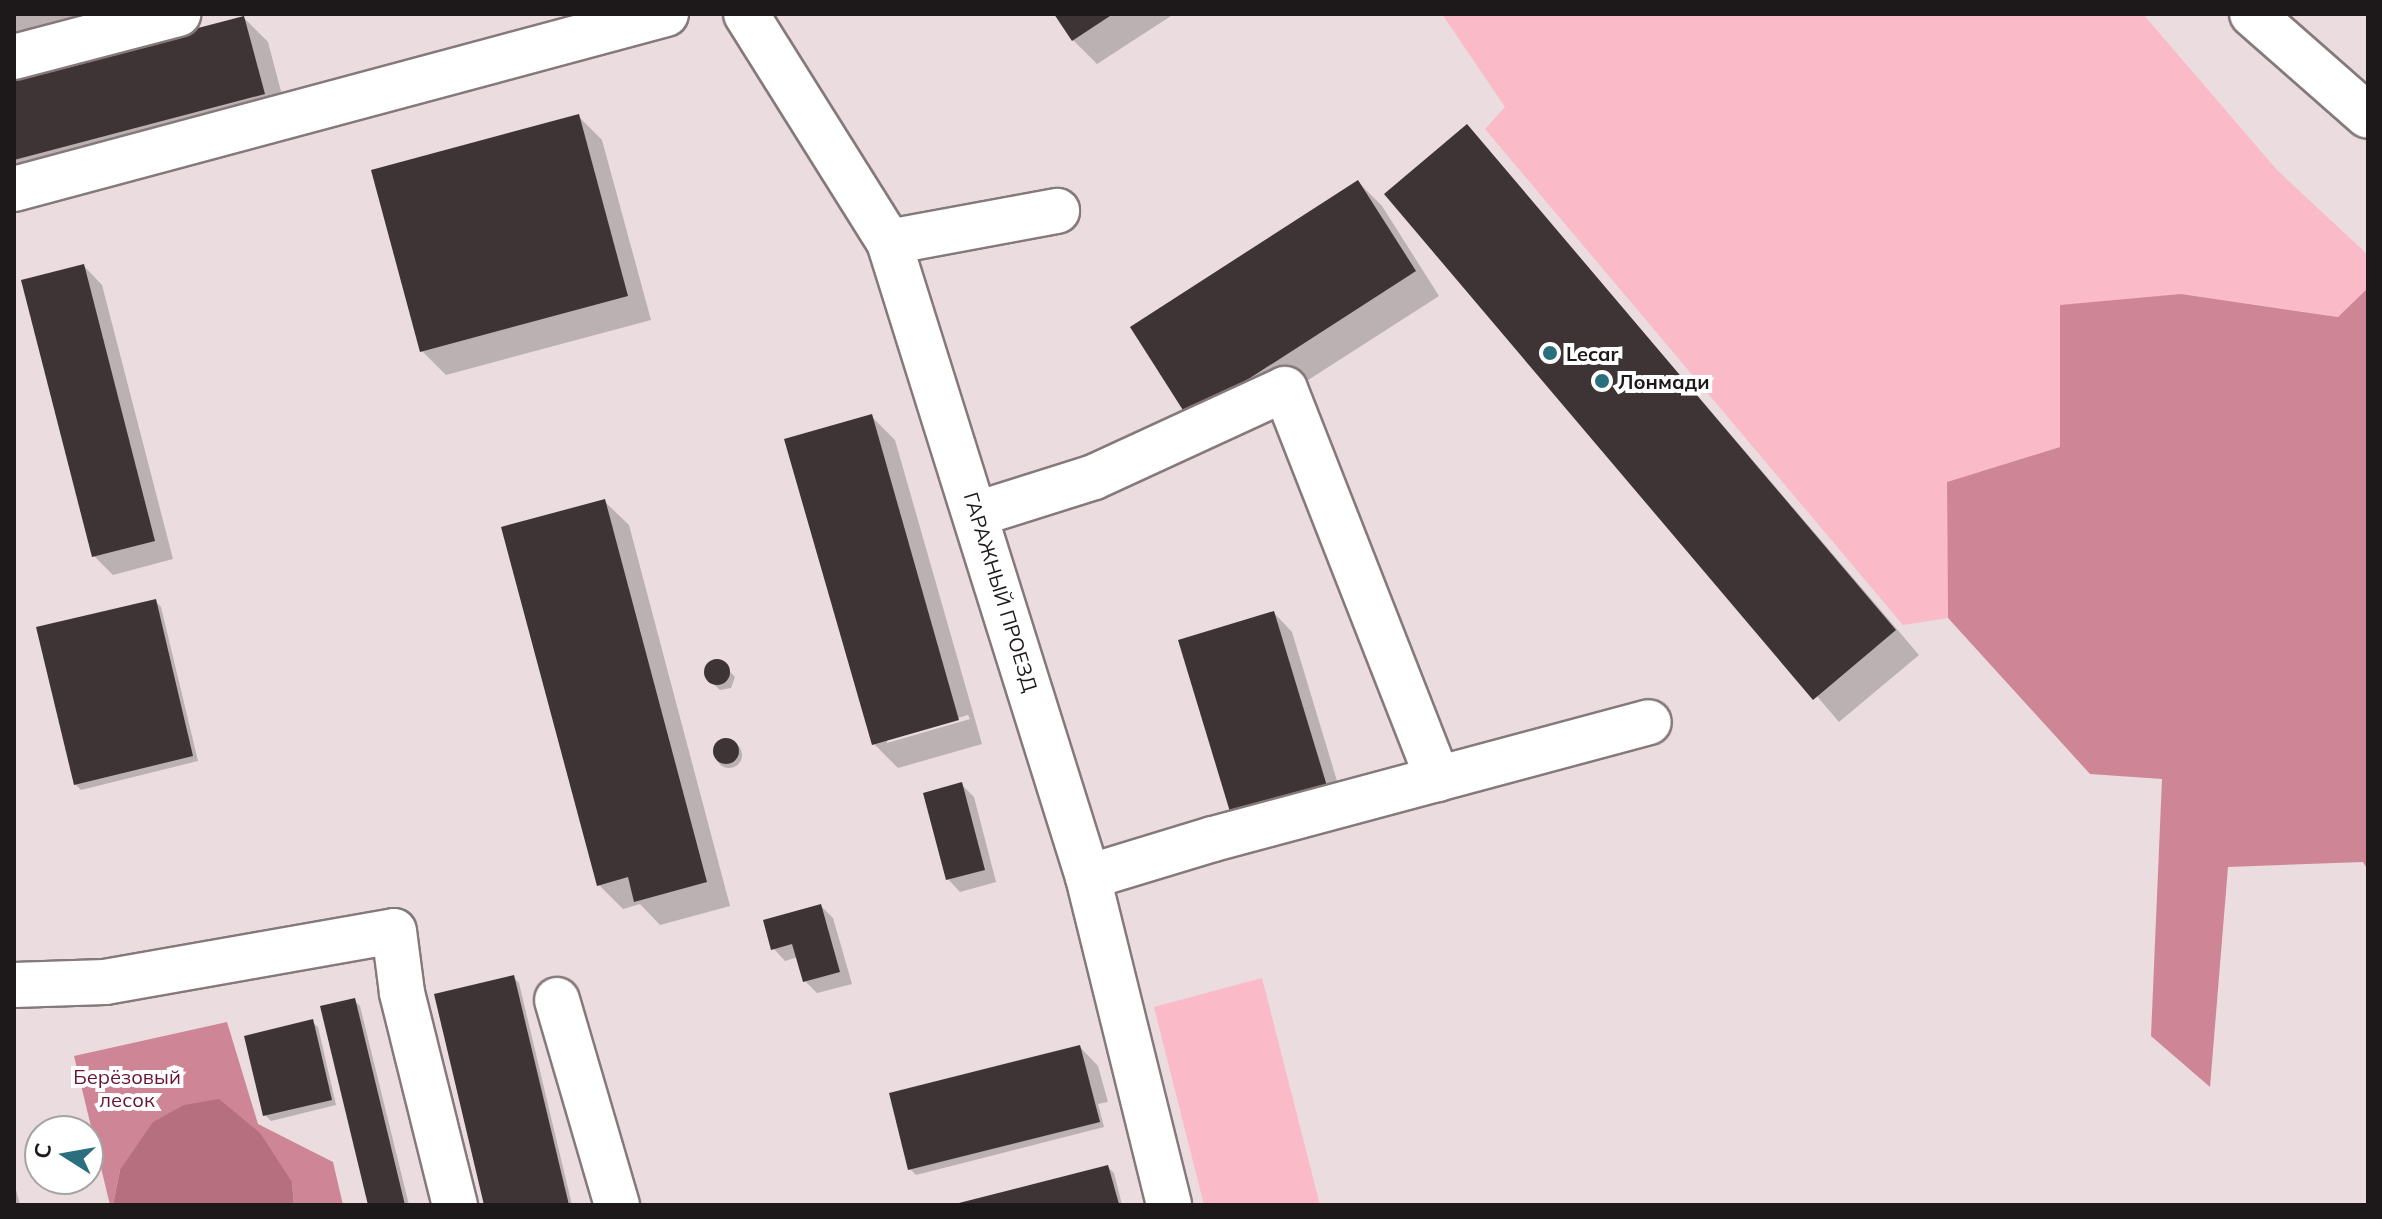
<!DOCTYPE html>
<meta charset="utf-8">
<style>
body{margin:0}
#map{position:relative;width:2382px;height:1219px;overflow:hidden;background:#eadcdf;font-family:Mulish,sans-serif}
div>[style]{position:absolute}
.green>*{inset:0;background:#fbbac8}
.forest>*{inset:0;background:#ce8696}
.water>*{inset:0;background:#b56f7f}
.shadow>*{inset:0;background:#0003}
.round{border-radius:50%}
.building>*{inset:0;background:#3e3335}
.roads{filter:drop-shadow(2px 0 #85797b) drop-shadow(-2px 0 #85797b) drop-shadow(0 2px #85797b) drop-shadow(0 -2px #85797b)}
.minor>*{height:44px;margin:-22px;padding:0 22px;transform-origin:22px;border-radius:22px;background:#fff}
.dots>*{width:22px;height:22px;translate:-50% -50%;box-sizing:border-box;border:4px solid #fff;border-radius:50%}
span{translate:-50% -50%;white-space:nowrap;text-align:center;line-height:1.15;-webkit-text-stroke:8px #fff;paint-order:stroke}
.poi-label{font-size:20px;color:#1d1819;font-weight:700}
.left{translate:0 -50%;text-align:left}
.street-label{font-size:20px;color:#1d1819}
.park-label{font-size:20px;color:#691232}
.frame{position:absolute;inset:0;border:16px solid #1d1819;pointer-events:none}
.north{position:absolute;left:24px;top:1115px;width:80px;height:80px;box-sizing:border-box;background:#fff;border:2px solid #a5a3a3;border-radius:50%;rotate:281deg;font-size:22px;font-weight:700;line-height:32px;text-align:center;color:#1d1819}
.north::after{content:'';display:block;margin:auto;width:28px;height:36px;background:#2a6f7e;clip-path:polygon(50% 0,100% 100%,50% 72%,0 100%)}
</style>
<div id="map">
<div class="green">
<i style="clip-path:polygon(1442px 14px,2143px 14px,2277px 170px,2368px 255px,2368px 288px,2339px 317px,2181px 294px,2060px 447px,1947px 482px,1948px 618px,1903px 625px,1485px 129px,1505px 107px)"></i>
<i style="clip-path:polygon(1262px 978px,1320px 1205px,1204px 1205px,1154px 1007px)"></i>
</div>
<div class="forest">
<i style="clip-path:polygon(2368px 288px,2368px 870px,2363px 862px,2228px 867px,2210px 1087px,2151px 1036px,2162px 779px,2090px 774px,1948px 618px,1947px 482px,2060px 447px,2060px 305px,2181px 294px,2338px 317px)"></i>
<i style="clip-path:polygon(227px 1022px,258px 1124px,333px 1162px,343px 1205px,294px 1205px,292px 1182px,120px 1170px,113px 1205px,110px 1205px,74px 1056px)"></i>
</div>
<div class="water">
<i style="clip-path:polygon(219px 1099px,260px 1133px,292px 1182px,294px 1205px,113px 1205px,120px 1170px,153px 1122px,184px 1105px)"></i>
</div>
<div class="shadow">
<i style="clip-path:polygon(14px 14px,123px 14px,14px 45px)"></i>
<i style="clip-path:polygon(1057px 14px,1174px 14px,1097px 64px,1073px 40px)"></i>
<i style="clip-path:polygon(244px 18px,268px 42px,288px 118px,14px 190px,14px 78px)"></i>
<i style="clip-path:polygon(578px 116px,602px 140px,651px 320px,446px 375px,422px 351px)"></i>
<i style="clip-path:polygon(1467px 126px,1919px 655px,1839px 722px,1387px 194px)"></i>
<i style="clip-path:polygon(1358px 182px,1382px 206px,1439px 296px,1213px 441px,1132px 327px)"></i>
<i style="clip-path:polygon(84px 266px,102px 285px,173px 559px,113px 575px,94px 556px)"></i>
<i style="clip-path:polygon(evenodd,871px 416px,895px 440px,982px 744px,898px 768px,874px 744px,871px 416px,968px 715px,970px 719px,887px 743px,887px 739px,968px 715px)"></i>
<i style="clip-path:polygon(604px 501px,629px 525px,730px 906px,660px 925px,640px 904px,623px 909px,599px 885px)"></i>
<i style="clip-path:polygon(155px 601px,161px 607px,198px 761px,81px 790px,75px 784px)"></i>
<i style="clip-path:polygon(1274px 613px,1292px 632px,1347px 814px,1254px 843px)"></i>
<i style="clip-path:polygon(721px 662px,735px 677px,731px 688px,720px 690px,708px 679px,707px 667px)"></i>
<i class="round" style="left:716px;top:742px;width:26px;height:26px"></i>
<i style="clip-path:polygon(962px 785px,974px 797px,996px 882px,960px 892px,948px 879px)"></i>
<i style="clip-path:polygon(821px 906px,833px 918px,852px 984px,817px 993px,805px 981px,798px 957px,785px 961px,773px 948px)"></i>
<i style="clip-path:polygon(513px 977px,519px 983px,572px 1205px,486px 1205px)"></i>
<i style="clip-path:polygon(354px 1000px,360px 1006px,409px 1205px,370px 1205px)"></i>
<i style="clip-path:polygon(312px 1022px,318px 1027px,336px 1105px,271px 1121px,265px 1115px)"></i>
<i style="clip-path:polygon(1080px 1047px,1098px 1066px,1108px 1102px,1098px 1104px,1104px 1127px,916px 1175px,910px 1169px)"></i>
<i style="clip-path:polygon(1108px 1167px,1114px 1173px,1122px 1205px,959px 1205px)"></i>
<i style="clip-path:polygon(14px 1182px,20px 1205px,14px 1205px)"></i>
</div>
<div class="building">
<i style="clip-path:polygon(1054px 14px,1113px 14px,1072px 41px)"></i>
<i style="clip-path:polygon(244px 16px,265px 94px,14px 160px,14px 76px)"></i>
<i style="clip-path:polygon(579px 114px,628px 296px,420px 352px,371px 170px)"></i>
<i style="clip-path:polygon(1467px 124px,1896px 630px,1813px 700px,1384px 194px)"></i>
<i style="clip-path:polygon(1358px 180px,1416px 271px,1188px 418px,1130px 327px)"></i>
<i style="clip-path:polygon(84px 264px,155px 541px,92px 557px,21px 280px)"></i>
<i style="clip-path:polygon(872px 414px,959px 720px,872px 745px,784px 439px)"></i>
<i style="clip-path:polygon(605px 499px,707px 882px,634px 902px,628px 877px,597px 886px,501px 527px)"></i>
<i style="clip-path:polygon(156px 599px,193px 756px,74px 785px,36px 627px)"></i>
<i style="clip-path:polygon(1274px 611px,1330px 796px,1234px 825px,1178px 640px)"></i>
<i class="round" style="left:704px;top:659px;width:26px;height:26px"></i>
<i class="round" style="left:713px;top:738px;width:26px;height:26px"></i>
<i style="clip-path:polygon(962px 782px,985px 870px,946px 880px,923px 793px)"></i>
<i style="clip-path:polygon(821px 904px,840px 972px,803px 982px,792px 944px,771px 950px,763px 920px)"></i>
<i style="clip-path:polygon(514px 975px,569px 1205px,484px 1205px,434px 994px)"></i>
<i style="clip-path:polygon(355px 998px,405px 1205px,368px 1205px,320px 1006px)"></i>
<i style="clip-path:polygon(313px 1019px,332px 1100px,263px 1116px,244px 1036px)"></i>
<i style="clip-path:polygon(1080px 1045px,1100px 1122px,908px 1170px,889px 1093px)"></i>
<i style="clip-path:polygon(1108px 1165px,1119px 1204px,955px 1205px,955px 1204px)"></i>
</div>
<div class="roads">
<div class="minor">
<i style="left:746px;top:14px;width:269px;rotate:57.9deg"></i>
<i style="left:889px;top:242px;width:665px;rotate:72.6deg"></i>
<i style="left:1088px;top:877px;width:338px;rotate:76.1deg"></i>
<i style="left:2252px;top:14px;width:154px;rotate:41.3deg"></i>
<i style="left:14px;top:57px;width:170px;rotate:-14.7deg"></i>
<i style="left:14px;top:189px;width:675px;rotate:-15.02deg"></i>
<i style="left:889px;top:242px;width:171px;rotate:-10.5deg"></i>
<i style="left:977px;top:514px;width:123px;rotate:-17.5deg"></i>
<i style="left:1094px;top:477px;width:210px;rotate:-24.7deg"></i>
<i style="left:1285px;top:389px;width:419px;rotate:68.6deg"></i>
<i style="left:1088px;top:877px;width:131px;rotate:-16.9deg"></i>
<i style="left:1213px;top:839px;width:451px;rotate:-15deg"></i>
<i style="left:14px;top:985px;width:91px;rotate:-1.9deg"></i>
<i style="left:105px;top:982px;width:293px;rotate:-10deg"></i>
<i style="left:394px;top:931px;width:63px;rotate:82.6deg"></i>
<i style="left:402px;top:993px;width:219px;rotate:76deg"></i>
<i style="left:557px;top:1000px;width:214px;rotate:73.7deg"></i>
</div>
</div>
<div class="dots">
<i style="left:1550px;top:353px;background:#2a6f7e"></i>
<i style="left:1602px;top:381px;background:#2a6f7e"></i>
</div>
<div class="poi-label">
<span class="left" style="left:1566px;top:353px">Lecar</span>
<span class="left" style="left:1618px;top:381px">Лонмади</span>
</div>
<div class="street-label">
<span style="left:1001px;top:592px;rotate:73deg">ГАРАЖНЫЙ ПРОЕЗД</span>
</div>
<div class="park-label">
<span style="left:127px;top:1088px">Берёзовый<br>лесок</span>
</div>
<div class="frame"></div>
<div class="north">С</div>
</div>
